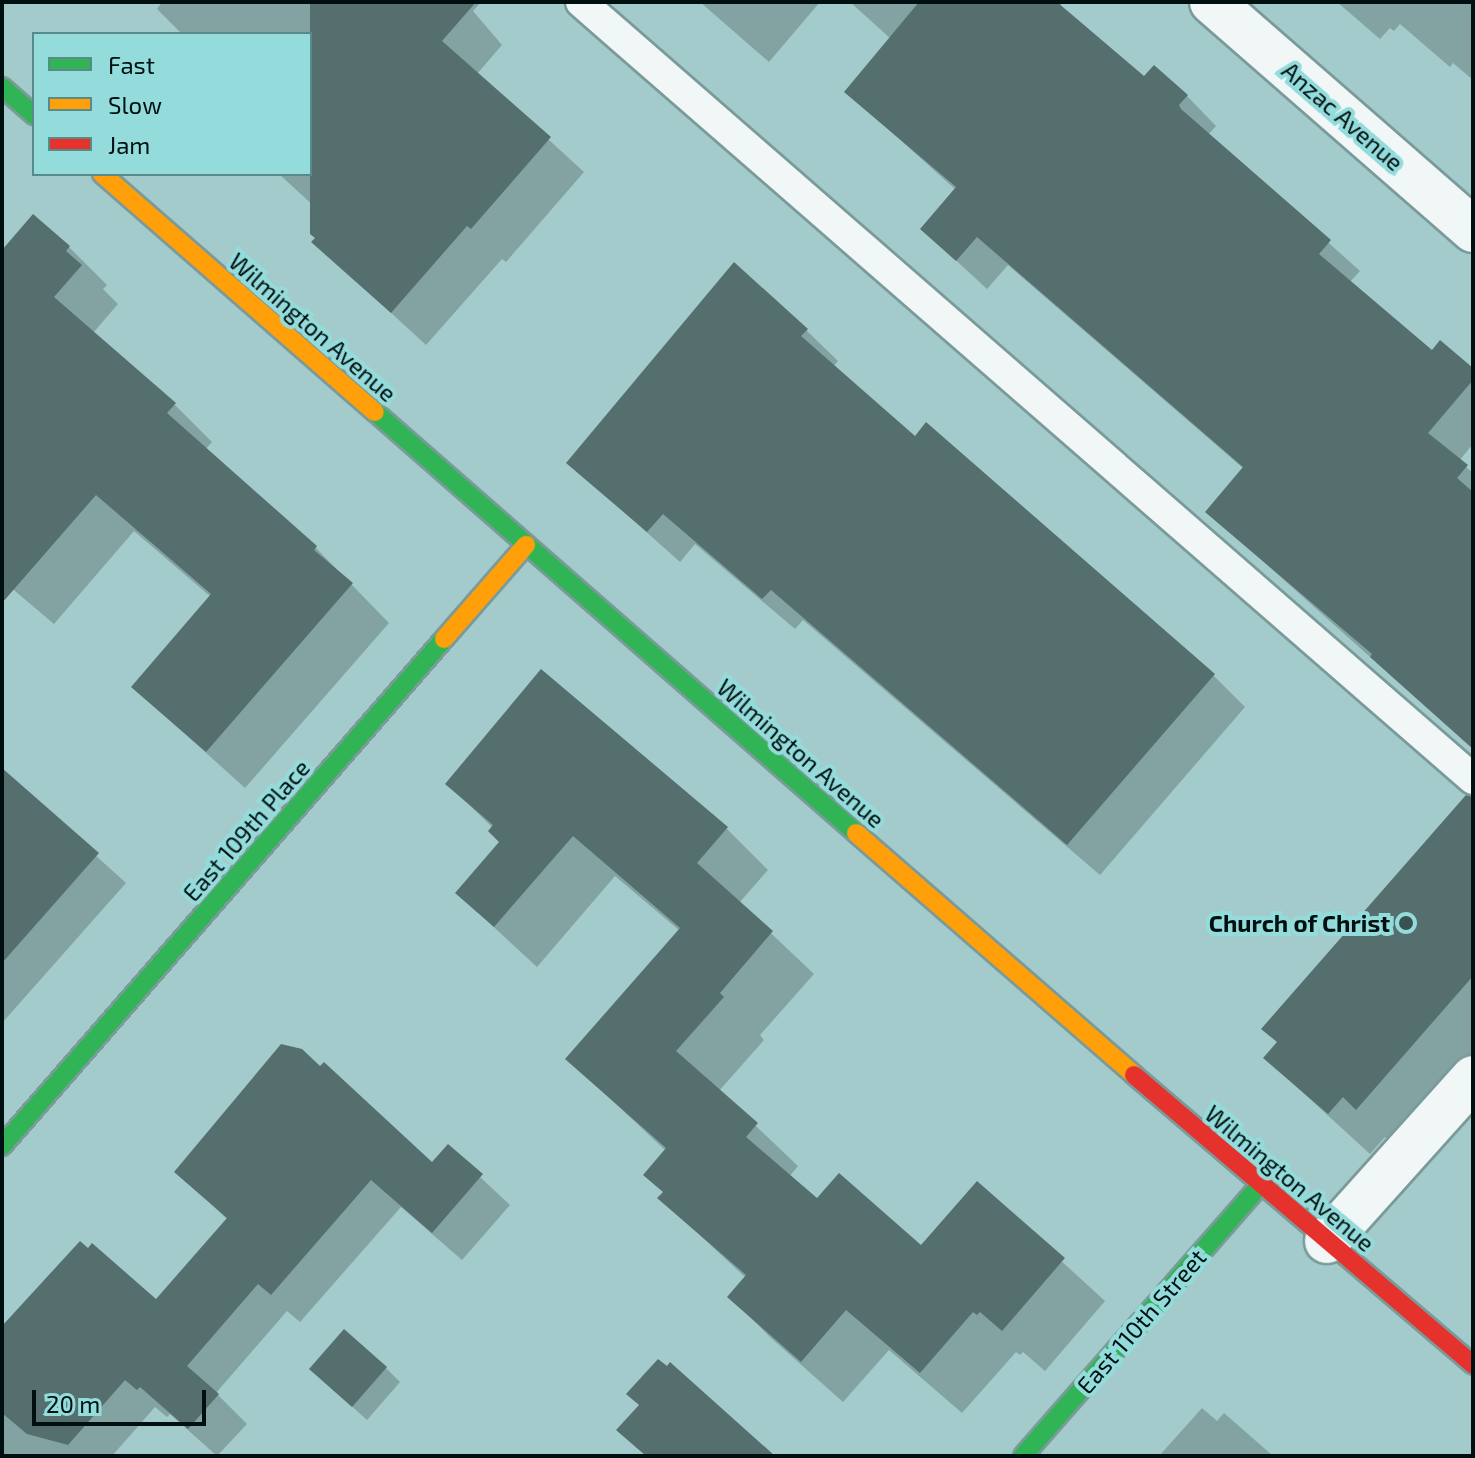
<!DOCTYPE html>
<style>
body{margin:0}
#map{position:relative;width:1475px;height:1458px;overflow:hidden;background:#a4cbcb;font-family:"Exo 2",sans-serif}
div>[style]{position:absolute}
.shadow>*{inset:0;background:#0003}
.building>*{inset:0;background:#546f6e}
.roads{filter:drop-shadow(2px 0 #7b9a9a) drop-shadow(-2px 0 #7b9a9a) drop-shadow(0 2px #7b9a9a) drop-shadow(0 -2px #7b9a9a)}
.lane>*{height:30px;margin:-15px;padding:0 15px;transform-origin:15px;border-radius:15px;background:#f1f7f7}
.street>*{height:44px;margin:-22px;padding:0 22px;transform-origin:22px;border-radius:22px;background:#f1f7f7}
.fast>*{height:18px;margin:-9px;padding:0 9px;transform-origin:9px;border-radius:9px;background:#30b455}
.slow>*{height:18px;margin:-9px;padding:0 9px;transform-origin:9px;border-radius:9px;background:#ff9f0a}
.jam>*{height:18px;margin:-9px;padding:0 9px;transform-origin:9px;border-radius:9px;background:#e5322d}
.dots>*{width:22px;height:22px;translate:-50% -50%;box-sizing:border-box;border:4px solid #94dbdb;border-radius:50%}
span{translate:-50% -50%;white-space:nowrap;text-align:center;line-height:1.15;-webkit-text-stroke:8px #94dbdb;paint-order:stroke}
.street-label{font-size:24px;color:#001010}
.poi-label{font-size:24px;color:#001010;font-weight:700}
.right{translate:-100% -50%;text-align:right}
.frame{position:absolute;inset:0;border:4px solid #001010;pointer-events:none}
.legend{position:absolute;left:32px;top:32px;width:280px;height:144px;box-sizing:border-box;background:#94dbdb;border:2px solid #598a8a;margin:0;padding:10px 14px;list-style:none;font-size:24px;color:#001010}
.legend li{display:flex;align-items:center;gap:16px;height:40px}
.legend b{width:40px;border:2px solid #598a8a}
.scale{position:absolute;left:32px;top:1390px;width:174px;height:36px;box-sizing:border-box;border:4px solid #001010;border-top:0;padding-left:10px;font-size:24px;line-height:28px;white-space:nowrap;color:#001010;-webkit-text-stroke:6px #94dbdb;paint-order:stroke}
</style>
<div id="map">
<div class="shadow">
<i style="clip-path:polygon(162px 2px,481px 2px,473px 11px,502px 45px,477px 74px,584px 172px,506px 262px,502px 259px,426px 345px,314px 242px,328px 219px,279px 174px,310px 174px,310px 34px,182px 34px,157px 9px)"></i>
<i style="clip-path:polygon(700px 2px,820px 2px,769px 62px)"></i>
<i style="clip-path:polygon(850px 2px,1063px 2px,1059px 7px,1140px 76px,1187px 96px,1216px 126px,1208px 135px,1360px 271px,1349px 283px,1432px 353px,1473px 371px,1473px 444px,1459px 461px,1473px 473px,1473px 749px,1208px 512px,1244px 469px,1008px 265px,987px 289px,922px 229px,956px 190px,847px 92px,891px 39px)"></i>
<i style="clip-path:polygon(1337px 2px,1473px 2px,1473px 80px,1453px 63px,1450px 67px,1400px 24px,1394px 31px,1390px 28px,1380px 39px)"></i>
<i style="clip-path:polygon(69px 247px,107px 285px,103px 289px,118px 304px,93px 333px,174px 404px,212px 442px,205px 450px,316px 548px,389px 623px,245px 788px,133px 687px,211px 597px,134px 531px,54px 624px,2px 580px,2px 253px)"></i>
<i style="clip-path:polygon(806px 330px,838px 361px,833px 367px,915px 438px,1213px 675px,1245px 707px,1100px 875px,803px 620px,795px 629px,695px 544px,680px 562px,569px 463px)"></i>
<i style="clip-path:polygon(2px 771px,126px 883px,2px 1023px)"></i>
<i style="clip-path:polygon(448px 784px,726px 828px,768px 870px,739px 903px,814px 974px,760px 1035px,764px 1040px,719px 1091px,798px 1166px,789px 1177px,817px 1201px,921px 1248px,977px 1184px,1105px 1301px,1045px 1371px,1023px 1352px,1020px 1355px,1016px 1352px,962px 1413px,889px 1350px,843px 1402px,771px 1338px,730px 1297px,746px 1278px,660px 1198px,664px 1193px,666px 1151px,568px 1059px,680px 931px,615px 876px,537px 967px,457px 893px,501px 842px,493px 828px)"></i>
<i style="clip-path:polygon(1473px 820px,1473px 1064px,1398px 1150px,1385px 1137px,1370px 1154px,1265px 1058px)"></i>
<i style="clip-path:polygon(448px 1147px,510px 1205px,462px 1260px,401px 1207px,300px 1322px,287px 1311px,216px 1393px,247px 1424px,217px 1456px,170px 1414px,167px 1417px,155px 1407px,112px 1456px,2px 1456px,2px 1330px,156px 1302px,228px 1220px,177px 1172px,433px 1165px)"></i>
<i style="clip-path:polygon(386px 1368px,400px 1382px,367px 1420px,326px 1383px)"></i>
<i style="clip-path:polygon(1202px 1408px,1217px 1421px,1224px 1413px,1273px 1456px,1159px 1456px)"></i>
</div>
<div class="building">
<i style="clip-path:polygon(310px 2px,476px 2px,442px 41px,551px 137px,471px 229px,467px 226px,391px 313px,311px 242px,315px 238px,310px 234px)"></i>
<i style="clip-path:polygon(919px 2px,1057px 2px,1144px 76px,1154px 65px,1188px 95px,1179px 105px,1181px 109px,1331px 240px,1319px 254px,1432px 350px,1440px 340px,1473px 368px,1473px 380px,1428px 433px,1468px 465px,1457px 478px,1473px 492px,1473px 749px,1370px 657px,1372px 654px,1205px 512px,1243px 467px,977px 237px,956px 261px,920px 229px,956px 187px,844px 92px)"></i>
<i style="clip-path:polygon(33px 214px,70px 246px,66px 251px,82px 265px,54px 297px,176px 403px,167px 413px,317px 546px,314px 550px,353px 583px,206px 752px,131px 687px,211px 594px,96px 495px,2px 603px,2px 250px)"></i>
<i style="clip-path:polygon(734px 262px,808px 329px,801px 336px,915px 436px,926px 422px,1215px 674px,1067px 845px,771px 590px,762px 599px,663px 514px,647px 532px,566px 463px)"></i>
<i style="clip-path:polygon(541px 669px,728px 827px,697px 863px,773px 931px,720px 993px,724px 997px,676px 1051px,758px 1123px,746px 1137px,817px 1198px,839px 1173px,921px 1245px,977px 1181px,1065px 1258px,1002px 1331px,980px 1312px,977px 1315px,973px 1312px,920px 1373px,846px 1310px,801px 1362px,727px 1297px,746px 1275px,657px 1198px,663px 1192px,643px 1175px,666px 1148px,565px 1059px,680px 928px,573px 836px,494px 927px,455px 893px,499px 842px,488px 831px,493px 825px,445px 784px)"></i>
<i style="clip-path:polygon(2px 768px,99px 853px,2px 963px)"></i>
<i style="clip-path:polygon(1466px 795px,1473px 797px,1473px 976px,1356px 1110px,1343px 1097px,1328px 1114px,1263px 1058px,1277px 1042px,1261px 1029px)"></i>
<i style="clip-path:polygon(281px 1044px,302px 1049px,320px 1066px,324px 1062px,432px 1162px,448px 1144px,483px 1174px,432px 1233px,371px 1180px,271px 1295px,258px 1284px,187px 1366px,219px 1394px,188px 1429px,140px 1387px,137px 1390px,125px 1380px,68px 1445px,27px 1434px,2px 1413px,2px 1326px,80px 1241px,88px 1248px,92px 1243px,156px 1299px,227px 1218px,174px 1172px)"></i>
<i style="clip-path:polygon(344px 1329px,387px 1367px,352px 1407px,309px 1369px)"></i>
<i style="clip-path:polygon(658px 1359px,667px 1366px,670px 1362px,775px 1456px,646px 1456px,616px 1430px,639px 1405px,626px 1394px)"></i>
</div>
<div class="roads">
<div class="lane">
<i style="left:581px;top:2px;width:1183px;rotate:41.06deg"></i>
</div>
<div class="street">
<i style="left:1212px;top:2px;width:347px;rotate:41.1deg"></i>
<i style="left:1327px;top:1241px;width:219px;rotate:-48.1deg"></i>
</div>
<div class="fast">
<i style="left:2px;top:87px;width:43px;rotate:41.2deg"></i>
<i style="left:375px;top:412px;width:639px;rotate:41.19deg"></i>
<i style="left:2px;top:1146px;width:673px;rotate:-48.92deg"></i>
<i style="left:1023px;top:1456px;width:360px;rotate:-48.8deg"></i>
</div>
<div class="slow">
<i style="left:102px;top:174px;width:362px;rotate:41.1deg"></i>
<i style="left:444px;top:639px;width:125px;rotate:-48.9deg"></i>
<i style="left:856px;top:833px;width:369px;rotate:41deg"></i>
</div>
<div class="jam">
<i style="left:1134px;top:1075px;width:446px;rotate:40.5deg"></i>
</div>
</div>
<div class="dots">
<i style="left:1406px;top:923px;background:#395151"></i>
</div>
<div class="street-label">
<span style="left:1343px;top:116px;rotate:41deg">Anzac Avenue</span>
<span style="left:313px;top:327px;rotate:41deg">Wilmington Avenue</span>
<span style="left:801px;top:753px;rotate:41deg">Wilmington Avenue</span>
<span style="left:246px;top:830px;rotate:-49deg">East 109th Place</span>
<span style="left:1290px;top:1178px;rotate:40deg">Wilmington Avenue</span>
<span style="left:1141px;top:1321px;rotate:-49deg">East 110th Street</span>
</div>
<div class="poi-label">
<span class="right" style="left:1390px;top:923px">Church of Christ</span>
</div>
<div class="frame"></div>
<ul class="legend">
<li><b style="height:10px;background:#30b455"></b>Fast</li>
<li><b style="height:10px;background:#ff9f0a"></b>Slow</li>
<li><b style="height:10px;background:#e5322d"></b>Jam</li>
</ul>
<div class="scale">20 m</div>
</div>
